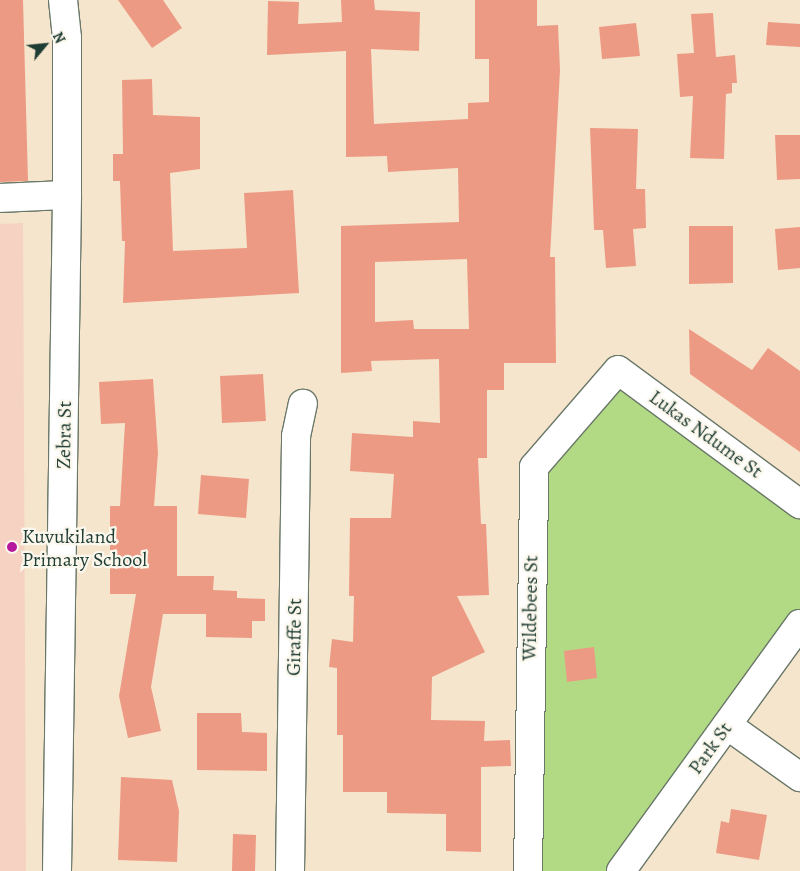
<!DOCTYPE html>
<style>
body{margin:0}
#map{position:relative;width:800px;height:871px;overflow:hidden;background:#f5e5cc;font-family:Alegreya,serif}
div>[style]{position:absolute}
.built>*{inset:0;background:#f5d2c2}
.green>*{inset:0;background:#b2da84}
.building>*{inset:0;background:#ed9a84}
.roads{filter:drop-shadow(1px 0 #6a7869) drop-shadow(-1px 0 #6a7869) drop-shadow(0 1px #6a7869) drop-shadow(0 -1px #6a7869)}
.street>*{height:28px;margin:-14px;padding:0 14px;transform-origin:14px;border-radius:14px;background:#fff}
.dots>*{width:14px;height:14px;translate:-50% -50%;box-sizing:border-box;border:2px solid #fbf7ec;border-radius:50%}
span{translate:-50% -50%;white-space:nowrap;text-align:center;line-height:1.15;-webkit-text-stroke:4.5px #fbf7ec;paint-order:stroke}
.street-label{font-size:20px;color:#1f3d34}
.poi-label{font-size:20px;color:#1f3d34}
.left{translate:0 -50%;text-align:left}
.north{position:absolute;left:20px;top:20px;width:50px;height:50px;-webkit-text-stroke:4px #fbf7ec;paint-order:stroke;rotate:62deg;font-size:14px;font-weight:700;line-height:20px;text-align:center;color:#1f3d34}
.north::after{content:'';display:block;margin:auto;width:18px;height:22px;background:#1f3d34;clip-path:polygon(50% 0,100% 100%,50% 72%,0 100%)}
</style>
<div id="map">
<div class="built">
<i style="clip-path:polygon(23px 223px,26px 871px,0 871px,0 224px)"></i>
</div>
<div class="green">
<i style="clip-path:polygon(612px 374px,800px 504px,800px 624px,621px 871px,528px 871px,532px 469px)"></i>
</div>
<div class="building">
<i style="clip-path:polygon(0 0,23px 0,28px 181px,0 182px)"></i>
<i style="clip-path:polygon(118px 0,163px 0,182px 28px,152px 48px)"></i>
<i style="clip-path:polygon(evenodd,341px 0,374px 0,375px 10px,420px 12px,419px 51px,371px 49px,374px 124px,468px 119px,468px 103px,489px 102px,489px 59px,475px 59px,475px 0,537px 0,537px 26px,558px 25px,560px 70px,550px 257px,555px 257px,556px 363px,504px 363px,504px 390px,487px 390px,487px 458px,478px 458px,481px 524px,486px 524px,489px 595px,457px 596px,485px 652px,432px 677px,431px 720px,485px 721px,484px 741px,510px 740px,511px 766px,481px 767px,481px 852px,446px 851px,446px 814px,387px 813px,387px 792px,343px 792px,343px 735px,337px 735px,337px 668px,329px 667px,332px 639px,353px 642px,354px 596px,349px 596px,350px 518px,391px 518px,394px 474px,350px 471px,352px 433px,413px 437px,413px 421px,440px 423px,439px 359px,371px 361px,372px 371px,341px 373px,341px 226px,459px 222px,458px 168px,388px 172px,387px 156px,346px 157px,346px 51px,267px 55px,268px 1px,299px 2px,298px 24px,342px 22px,341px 0,467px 259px,469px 329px,414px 329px,413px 320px,375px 322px,375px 262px,467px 259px)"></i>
<i style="clip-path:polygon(713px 13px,716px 57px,735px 55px,737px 83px,732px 83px,732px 93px,726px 94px,724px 159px,690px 158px,693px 96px,680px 97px,677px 54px,694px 53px,691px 14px)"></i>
<i style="clip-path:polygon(768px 22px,800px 24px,800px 47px,766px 45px)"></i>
<i style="clip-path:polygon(636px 23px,640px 56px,602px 59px,599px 27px)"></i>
<i style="clip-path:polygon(152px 79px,153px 115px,200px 117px,200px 169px,170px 173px,173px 251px,247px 248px,244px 193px,293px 190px,299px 293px,123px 303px,125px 241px,122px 241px,120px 181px,113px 181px,113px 154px,123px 154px,122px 80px)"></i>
<i style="clip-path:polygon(590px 128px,638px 129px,636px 189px,645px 189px,646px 228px,633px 229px,636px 266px,606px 268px,603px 230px,594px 230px)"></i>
<i style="clip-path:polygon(775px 135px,800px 135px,800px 179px,777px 180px)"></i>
<i style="clip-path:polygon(689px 226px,733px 226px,733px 283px,689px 284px)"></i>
<i style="clip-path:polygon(800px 227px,800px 268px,778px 270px,775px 229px)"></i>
<i style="clip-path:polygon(689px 329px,752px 370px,768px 348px,800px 371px,800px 452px,690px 374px)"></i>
<i style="clip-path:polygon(263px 374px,266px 421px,222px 423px,220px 376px)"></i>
<i style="clip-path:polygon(153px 379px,158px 453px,154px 506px,177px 506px,177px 576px,214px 576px,213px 590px,237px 591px,237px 598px,265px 599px,265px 621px,252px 621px,252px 638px,206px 637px,206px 614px,163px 614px,151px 687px,161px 731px,128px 738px,119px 696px,136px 594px,110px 594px,110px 506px,120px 506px,125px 423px,101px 424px,99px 382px)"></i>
<i style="clip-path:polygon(201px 475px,249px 479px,246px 518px,198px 514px)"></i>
<i style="clip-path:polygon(594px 647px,597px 678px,567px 682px,564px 651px)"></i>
<i style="clip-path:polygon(197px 713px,241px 713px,242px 732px,267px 733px,267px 771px,197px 770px)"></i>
<i style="clip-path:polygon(121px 777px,172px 780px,179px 811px,177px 862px,118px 860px)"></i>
<i style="clip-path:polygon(731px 809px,767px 815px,759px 860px,716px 853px,721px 821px,729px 823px)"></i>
<i style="clip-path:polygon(233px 834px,256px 835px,255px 871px,232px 871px)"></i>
</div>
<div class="roads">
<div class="street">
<i style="left:0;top:198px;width:67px;rotate:-2.6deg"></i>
<i style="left:727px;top:725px;width:90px;rotate:35.5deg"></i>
<i style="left:57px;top:871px;width:676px;rotate:-89.15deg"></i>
<i style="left:67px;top:195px;width:157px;rotate:-90deg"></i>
<i style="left:67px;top:38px;width:38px;rotate:-96deg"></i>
<i style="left:290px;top:871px;width:435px;rotate:-89.2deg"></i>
<i style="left:296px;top:436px;width:33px;rotate:-78deg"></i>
<i style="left:528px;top:871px;width:404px;rotate:-89.1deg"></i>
<i style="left:534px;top:467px;width:128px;rotate:-49.1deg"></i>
<i style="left:618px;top:370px;width:226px;rotate:36.4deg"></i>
<i style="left:621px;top:871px;width:305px;rotate:-54.1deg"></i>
</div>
</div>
<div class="dots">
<i style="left:12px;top:547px;background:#b5179e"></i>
</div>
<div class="street-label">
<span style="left:706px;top:434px;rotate:36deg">Lukas Ndume St</span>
<span style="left:64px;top:435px;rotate:-89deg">Zebra St</span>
<span style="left:530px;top:608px;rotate:-89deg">Wildebees St</span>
<span style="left:294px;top:637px;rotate:-89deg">Giraffe St</span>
<span style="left:710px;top:748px;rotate:-54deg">Park St</span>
</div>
<div class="poi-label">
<span class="left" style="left:22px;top:548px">Kuvukiland<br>Primary School</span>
</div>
<div class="north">N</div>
</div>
